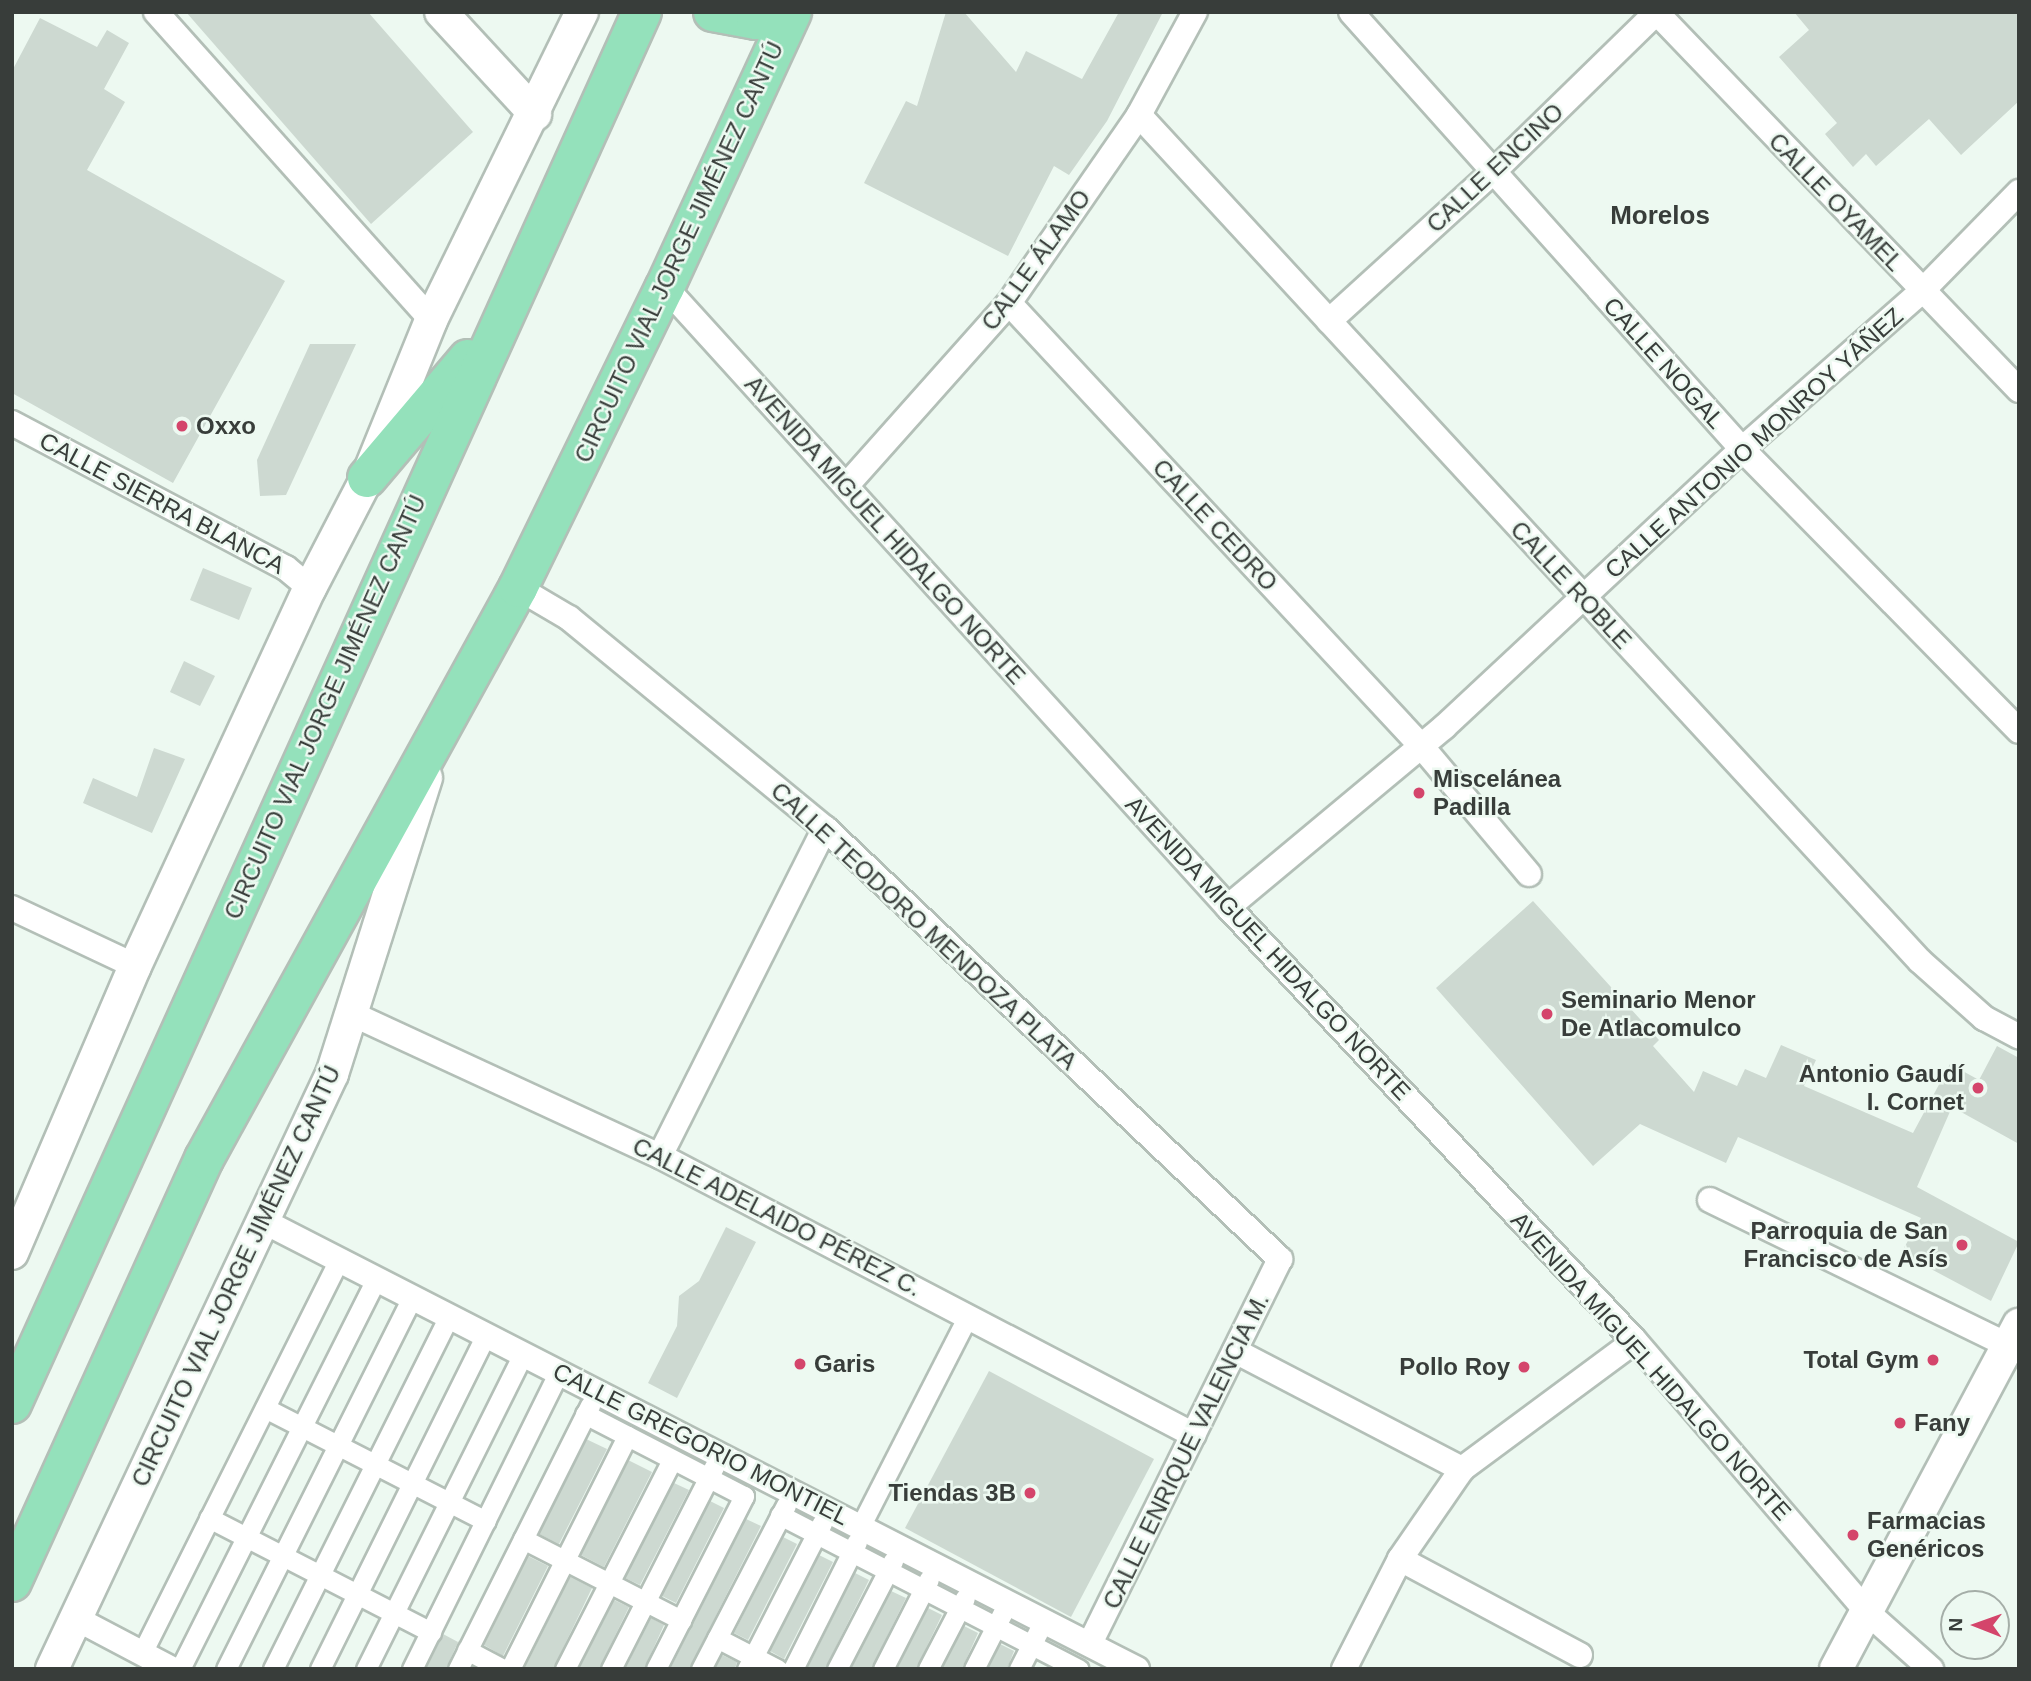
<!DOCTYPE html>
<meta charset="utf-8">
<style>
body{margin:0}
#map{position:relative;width:2031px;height:1681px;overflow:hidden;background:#edf9f1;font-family:Helvetica,sans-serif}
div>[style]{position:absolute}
.building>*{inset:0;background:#cdd9d1}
.roads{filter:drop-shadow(2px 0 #b3bfb7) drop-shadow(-2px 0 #b3bfb7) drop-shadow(0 2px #b3bfb7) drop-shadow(0 -2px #b3bfb7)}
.pedestrian>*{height:19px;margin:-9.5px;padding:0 9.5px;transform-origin:9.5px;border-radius:9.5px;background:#fff}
.minor>*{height:24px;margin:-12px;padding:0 12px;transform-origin:12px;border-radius:12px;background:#fff}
.tertiary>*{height:32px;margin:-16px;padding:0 16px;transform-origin:16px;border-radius:16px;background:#fff}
.primary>*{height:38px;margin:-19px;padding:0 19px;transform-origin:19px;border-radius:19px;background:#94e1bb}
.dots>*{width:19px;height:19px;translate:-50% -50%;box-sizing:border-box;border:4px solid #edf9f1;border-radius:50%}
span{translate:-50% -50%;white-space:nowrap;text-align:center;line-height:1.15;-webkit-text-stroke:5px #edf9f1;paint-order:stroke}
.street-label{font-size:24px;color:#383d3a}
.poi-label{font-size:24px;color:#383d3a;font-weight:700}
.left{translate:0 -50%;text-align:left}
.right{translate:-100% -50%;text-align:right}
.neighbourhood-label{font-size:26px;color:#383d3a;font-weight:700}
.frame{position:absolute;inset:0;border:14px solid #383d3a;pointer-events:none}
.north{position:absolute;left:1940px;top:1590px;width:70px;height:70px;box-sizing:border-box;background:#edf9f1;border:2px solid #a5aea8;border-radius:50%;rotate:271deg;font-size:19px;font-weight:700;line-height:28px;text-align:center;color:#383d3a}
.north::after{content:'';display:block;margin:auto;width:24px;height:32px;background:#d4456b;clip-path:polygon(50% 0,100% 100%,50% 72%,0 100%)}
</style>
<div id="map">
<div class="building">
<i style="clip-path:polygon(186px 12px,368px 12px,473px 132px,371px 224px)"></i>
<i style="clip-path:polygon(946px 12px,964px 12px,1016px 72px,1026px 51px,1082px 79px,1119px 12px,1163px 12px,1107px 121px,1069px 175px,1054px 166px,1008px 256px,864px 183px,906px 101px,917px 106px)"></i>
<i style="clip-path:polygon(1794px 12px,2019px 12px,2019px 101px,1961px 155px,1929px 119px,1876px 166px,1866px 154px,1853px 167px,1825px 134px,1837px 123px,1779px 57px,1809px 30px)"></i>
<i style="clip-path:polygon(40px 18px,97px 47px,107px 30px,129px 43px,104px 89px,125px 102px,87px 170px,285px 281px,173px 483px,12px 393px,12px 71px)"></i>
<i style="clip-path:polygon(310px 344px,356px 344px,286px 495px,260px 496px,257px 460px)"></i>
<i style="clip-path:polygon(203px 568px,252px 588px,239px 620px,190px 600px)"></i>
<i style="clip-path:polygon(184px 661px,215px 676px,200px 706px,170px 692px)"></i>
<i style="clip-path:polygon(154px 748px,185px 759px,152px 833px,83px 803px,93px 778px,137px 797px)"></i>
<i style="clip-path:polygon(1533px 901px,1659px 1040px,1653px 1046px,1694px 1092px,1703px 1071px,1737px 1086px,1745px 1069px,1766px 1078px,1781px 1045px,1816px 1060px,1804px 1086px,1913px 1133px,1950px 1064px,1979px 1080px,1997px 1046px,2019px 1058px,2019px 1144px,1952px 1107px,1917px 1187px,2019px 1242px,1991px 1301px,1901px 1253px,1921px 1218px,1738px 1137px,1726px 1163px,1640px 1124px,1593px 1166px,1436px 988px)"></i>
<i style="clip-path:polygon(726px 1227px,756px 1242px,677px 1398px,648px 1383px,677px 1326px,679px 1296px,699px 1281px)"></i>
<i style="clip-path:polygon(989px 1371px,1154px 1459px,1071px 1617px,905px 1528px)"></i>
<i style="clip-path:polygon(586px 1439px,607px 1449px,559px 1544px,539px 1534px)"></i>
<i style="clip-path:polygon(628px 1460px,652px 1472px,604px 1567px,581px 1555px)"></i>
<i style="clip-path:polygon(674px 1483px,689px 1490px,640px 1585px,625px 1578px)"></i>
<i style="clip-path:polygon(710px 1501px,724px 1508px,676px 1603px,662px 1596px)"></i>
<i style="clip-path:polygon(746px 1519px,761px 1526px,689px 1669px,670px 1669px)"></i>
<i style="clip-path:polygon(783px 1537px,797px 1544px,748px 1640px,734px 1633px)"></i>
<i style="clip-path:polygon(819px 1555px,833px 1562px,784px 1659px,770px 1651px)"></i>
<i style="clip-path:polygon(528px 1556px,548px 1566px,503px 1656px,484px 1645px)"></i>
<i style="clip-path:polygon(855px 1573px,869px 1580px,825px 1669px,807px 1669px)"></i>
<i style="clip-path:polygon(570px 1577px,592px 1588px,553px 1669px,524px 1669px)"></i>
<i style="clip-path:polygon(891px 1591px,906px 1598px,871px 1669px,851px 1669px)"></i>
<i style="clip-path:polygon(614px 1600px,629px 1607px,599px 1669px,579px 1669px)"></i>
<i style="clip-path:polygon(928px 1608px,942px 1615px,916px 1669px,897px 1669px)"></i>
<i style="clip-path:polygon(651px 1618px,664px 1625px,644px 1669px,625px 1669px)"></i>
<i style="clip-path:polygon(964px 1626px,978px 1633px,962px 1669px,942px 1669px)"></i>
<i style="clip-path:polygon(443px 1634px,458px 1642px,446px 1669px,426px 1669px)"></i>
<i style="clip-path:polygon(1000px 1644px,1014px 1651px,1007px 1669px,988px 1669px)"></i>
<i style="clip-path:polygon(722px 1655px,737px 1662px,735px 1669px,715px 1669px)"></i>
</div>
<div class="roads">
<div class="pedestrian">
<i style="left:265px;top:1408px;width:248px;rotate:27.1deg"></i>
<i style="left:585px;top:1414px;width:179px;rotate:27.3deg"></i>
<i style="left:744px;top:1496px;width:194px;rotate:117deg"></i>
<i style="left:780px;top:1515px;width:336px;rotate:27.3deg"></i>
<i style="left:209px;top:1518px;width:250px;rotate:27.2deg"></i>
<i style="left:861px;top:1525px;width:235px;rotate:-62.9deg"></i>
<i style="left:523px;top:1539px;width:178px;rotate:27.1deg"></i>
<i style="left:717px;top:1638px;width:68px;rotate:27.3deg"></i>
<i style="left:467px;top:1650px;width:40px;rotate:28deg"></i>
<i style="left:142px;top:1653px;width:440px;rotate:-63.4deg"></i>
<i style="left:180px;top:1669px;width:436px;rotate:-63.3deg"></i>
<i style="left:226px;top:1669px;width:416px;rotate:-63.4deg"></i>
<i style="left:273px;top:1669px;width:394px;rotate:-63.5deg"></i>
<i style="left:320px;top:1669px;width:373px;rotate:-63.6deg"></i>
<i style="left:366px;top:1669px;width:352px;rotate:-63.5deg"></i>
<i style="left:412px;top:1669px;width:331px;rotate:-63.7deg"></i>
<i style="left:458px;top:1669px;width:295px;rotate:-63.4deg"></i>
<i style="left:510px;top:1669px;width:261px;rotate:-63.3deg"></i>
<i style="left:565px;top:1669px;width:235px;rotate:-62.9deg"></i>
<i style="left:611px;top:1669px;width:227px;rotate:-63deg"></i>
<i style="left:701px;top:1669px;width:185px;rotate:-62.6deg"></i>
<i style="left:747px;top:1669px;width:164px;rotate:-62.8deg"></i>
<i style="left:793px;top:1669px;width:142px;rotate:-63.3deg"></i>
<i style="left:837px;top:1669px;width:122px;rotate:-62.6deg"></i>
<i style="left:883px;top:1669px;width:101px;rotate:-62.9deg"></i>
<i style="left:928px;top:1669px;width:80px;rotate:-62.5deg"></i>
<i style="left:974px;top:1669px;width:62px;rotate:-63deg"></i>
<i style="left:1019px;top:1669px;width:42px;rotate:-62.8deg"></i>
</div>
<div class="minor">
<i style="left:156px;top:12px;width:413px;rotate:48.2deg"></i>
<i style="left:1351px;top:12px;width:586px;rotate:48.18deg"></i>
<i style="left:1742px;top:449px;width:395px;rotate:45.5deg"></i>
<i style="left:1656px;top:12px;width:524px;rotate:46.16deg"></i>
<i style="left:1139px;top:115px;width:1151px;rotate:47.29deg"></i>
<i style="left:1920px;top:961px;width:86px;rotate:41.7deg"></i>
<i style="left:1984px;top:1018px;width:40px;rotate:28deg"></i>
<i style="left:665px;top:287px;width:837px;rotate:47.76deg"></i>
<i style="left:1228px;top:907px;width:595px;rotate:46.84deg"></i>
<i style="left:1635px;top:1341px;width:357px;rotate:49.4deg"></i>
<i style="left:1867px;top:1612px;width:86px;rotate:41.7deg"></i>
<i style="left:1009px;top:303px;width:606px;rotate:47.07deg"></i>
<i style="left:1422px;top:747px;width:166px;rotate:49.9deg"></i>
<i style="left:1329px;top:321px;width:222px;rotate:-42.3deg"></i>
<i style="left:1493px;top:172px;width:229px;rotate:-44.3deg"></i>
<i style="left:12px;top:423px;width:310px;rotate:27.9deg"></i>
<i style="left:286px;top:568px;width:31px;rotate:40deg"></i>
<i style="left:846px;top:486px;width:245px;rotate:-48.3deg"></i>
<i style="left:1009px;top:303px;width:229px;rotate:-55.3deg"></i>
<i style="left:1139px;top:115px;width:117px;rotate:-61.5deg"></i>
<i style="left:518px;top:588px;width:59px;rotate:30.5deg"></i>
<i style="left:569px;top:618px;width:331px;rotate:39.4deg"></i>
<i style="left:825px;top:828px;width:627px;rotate:43.45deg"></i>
<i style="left:1280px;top:1259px;width:427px;rotate:116.3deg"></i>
<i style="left:1228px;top:907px;width:281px;rotate:-39.8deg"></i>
<i style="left:1444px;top:727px;width:408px;rotate:-43deg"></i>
<i style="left:1742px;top:449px;width:240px;rotate:-41.3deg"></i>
<i style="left:1922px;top:291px;width:139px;rotate:-45.6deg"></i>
<i style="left:12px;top:908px;width:136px;rotate:25.2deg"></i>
<i style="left:352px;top:1014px;width:339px;rotate:24.8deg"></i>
<i style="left:660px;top:1156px;width:602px;rotate:27.59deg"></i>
<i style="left:660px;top:1156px;width:367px;rotate:-63.3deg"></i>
<i style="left:1710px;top:1200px;width:344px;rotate:26deg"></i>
<i style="left:265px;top:1222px;width:980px;rotate:27.14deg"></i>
<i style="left:1235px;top:1351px;width:256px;rotate:27.5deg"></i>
<i style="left:1400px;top:1559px;width:204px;rotate:28.1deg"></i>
<i style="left:77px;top:1619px;width:107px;rotate:27.8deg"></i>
<i style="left:1344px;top:1669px;width:123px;rotate:-63deg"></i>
<i style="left:1400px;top:1559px;width:109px;rotate:-55.4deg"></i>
<i style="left:1462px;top:1469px;width:215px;rotate:-36.5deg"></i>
</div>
<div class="tertiary">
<i style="left:441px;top:12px;width:139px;rotate:47.3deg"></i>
<i style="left:12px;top:1253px;width:312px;rotate:-66.8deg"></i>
<i style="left:135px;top:966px;width:417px;rotate:-65.2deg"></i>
<i style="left:310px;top:588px;width:124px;rotate:-62.6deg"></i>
<i style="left:367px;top:478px;width:170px;rotate:-67.9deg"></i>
<i style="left:431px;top:320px;width:343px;rotate:-63.9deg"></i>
<i style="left:52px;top:1669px;width:658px;rotate:-64.8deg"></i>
<i style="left:332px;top:1074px;width:311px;rotate:-72.4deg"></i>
<i style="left:1836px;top:1669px;width:390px;rotate:-62deg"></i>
</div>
<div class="primary">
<i style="left:713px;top:12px;width:44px;rotate:10.5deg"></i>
<i style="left:756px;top:20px;width:23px;rotate:-20deg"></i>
<i style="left:367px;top:478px;width:156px;rotate:-49.7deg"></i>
<i style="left:12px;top:1404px;width:1528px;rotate:-65.65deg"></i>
<i style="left:12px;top:1582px;width:465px;rotate:-65.6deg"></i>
<i style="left:204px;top:1159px;width:652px;rotate:-61.19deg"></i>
<i style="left:518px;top:588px;width:335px;rotate:-64deg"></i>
<i style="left:665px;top:287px;width:303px;rotate:-65.2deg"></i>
</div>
</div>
<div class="dots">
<i style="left:182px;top:426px;background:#d4456b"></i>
<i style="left:1419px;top:793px;background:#d4456b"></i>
<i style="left:1547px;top:1014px;background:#d4456b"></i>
<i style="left:1978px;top:1088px;background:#d4456b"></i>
<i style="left:1962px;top:1245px;background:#d4456b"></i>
<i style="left:1933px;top:1360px;background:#d4456b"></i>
<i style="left:800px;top:1364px;background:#d4456b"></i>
<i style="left:1524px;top:1367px;background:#d4456b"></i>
<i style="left:1900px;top:1423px;background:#d4456b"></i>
<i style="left:1030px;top:1493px;background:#d4456b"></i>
<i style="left:1853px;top:1535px;background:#d4456b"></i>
</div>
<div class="street-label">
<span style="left:1495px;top:168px;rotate:-43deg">CALLE ENCINO</span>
<span style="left:1836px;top:202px;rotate:46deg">CALLE OYAMEL</span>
<span style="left:679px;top:252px;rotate:-65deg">CIRCUITO VIAL JORGE JIMÉNEZ CANTÚ</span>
<span style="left:1036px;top:260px;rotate:-54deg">CALLE ÁLAMO</span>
<span style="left:1664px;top:363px;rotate:48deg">CALLE NOGAL</span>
<span style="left:1754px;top:443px;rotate:-42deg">CALLE ANTONIO MONROY YÁÑEZ</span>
<span style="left:162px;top:503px;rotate:28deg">CALLE SIERRA BLANCA</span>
<span style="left:1215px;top:525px;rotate:47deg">CALLE CEDRO</span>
<span style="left:885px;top:530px;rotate:48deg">AVENIDA MIGUEL HIDALGO NORTE</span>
<span style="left:1571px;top:585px;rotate:47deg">CALLE ROBLE</span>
<span style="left:325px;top:707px;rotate:-66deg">CIRCUITO VIAL JORGE JIMÉNEZ CANTÚ</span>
<span style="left:924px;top:926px;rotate:43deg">CALLE TEODORO MENDOZA PLATA</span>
<span style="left:1268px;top:948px;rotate:47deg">AVENIDA MIGUEL HIDALGO NORTE</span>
<span style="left:777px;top:1217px;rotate:27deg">CALLE ADELAIDO PÉREZ C.</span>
<span style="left:236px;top:1276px;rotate:-65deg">CIRCUITO VIAL JORGE JIMÉNEZ CANTÚ</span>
<span style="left:1651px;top:1366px;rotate:48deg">AVENIDA MIGUEL HIDALGO NORTE</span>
<span style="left:701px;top:1444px;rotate:27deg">CALLE GREGORIO MONTIEL</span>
<span style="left:1186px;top:1451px;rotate:-64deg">CALLE ENRIQUE VALENCIA M.</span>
</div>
<div class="poi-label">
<span class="left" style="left:196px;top:426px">Oxxo</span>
<span class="left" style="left:1433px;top:793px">Miscelánea<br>Padilla</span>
<span class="left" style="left:1561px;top:1014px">Seminario Menor<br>De Atlacomulco</span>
<span class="right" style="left:1964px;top:1088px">Antonio Gaudí<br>I. Cornet</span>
<span class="right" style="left:1948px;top:1245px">Parroquia de San<br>Francisco de Asís</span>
<span class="right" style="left:1919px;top:1360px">Total Gym</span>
<span class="left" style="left:814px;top:1364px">Garis</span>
<span class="right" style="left:1510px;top:1367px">Pollo Roy</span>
<span class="left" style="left:1914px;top:1423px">Fany</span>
<span class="right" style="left:1016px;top:1493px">Tiendas 3B</span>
<span class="left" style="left:1867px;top:1535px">Farmacias<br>Genéricos</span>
</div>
<div class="neighbourhood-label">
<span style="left:1660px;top:216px">Morelos</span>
</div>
<div class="frame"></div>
<div class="north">N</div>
</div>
